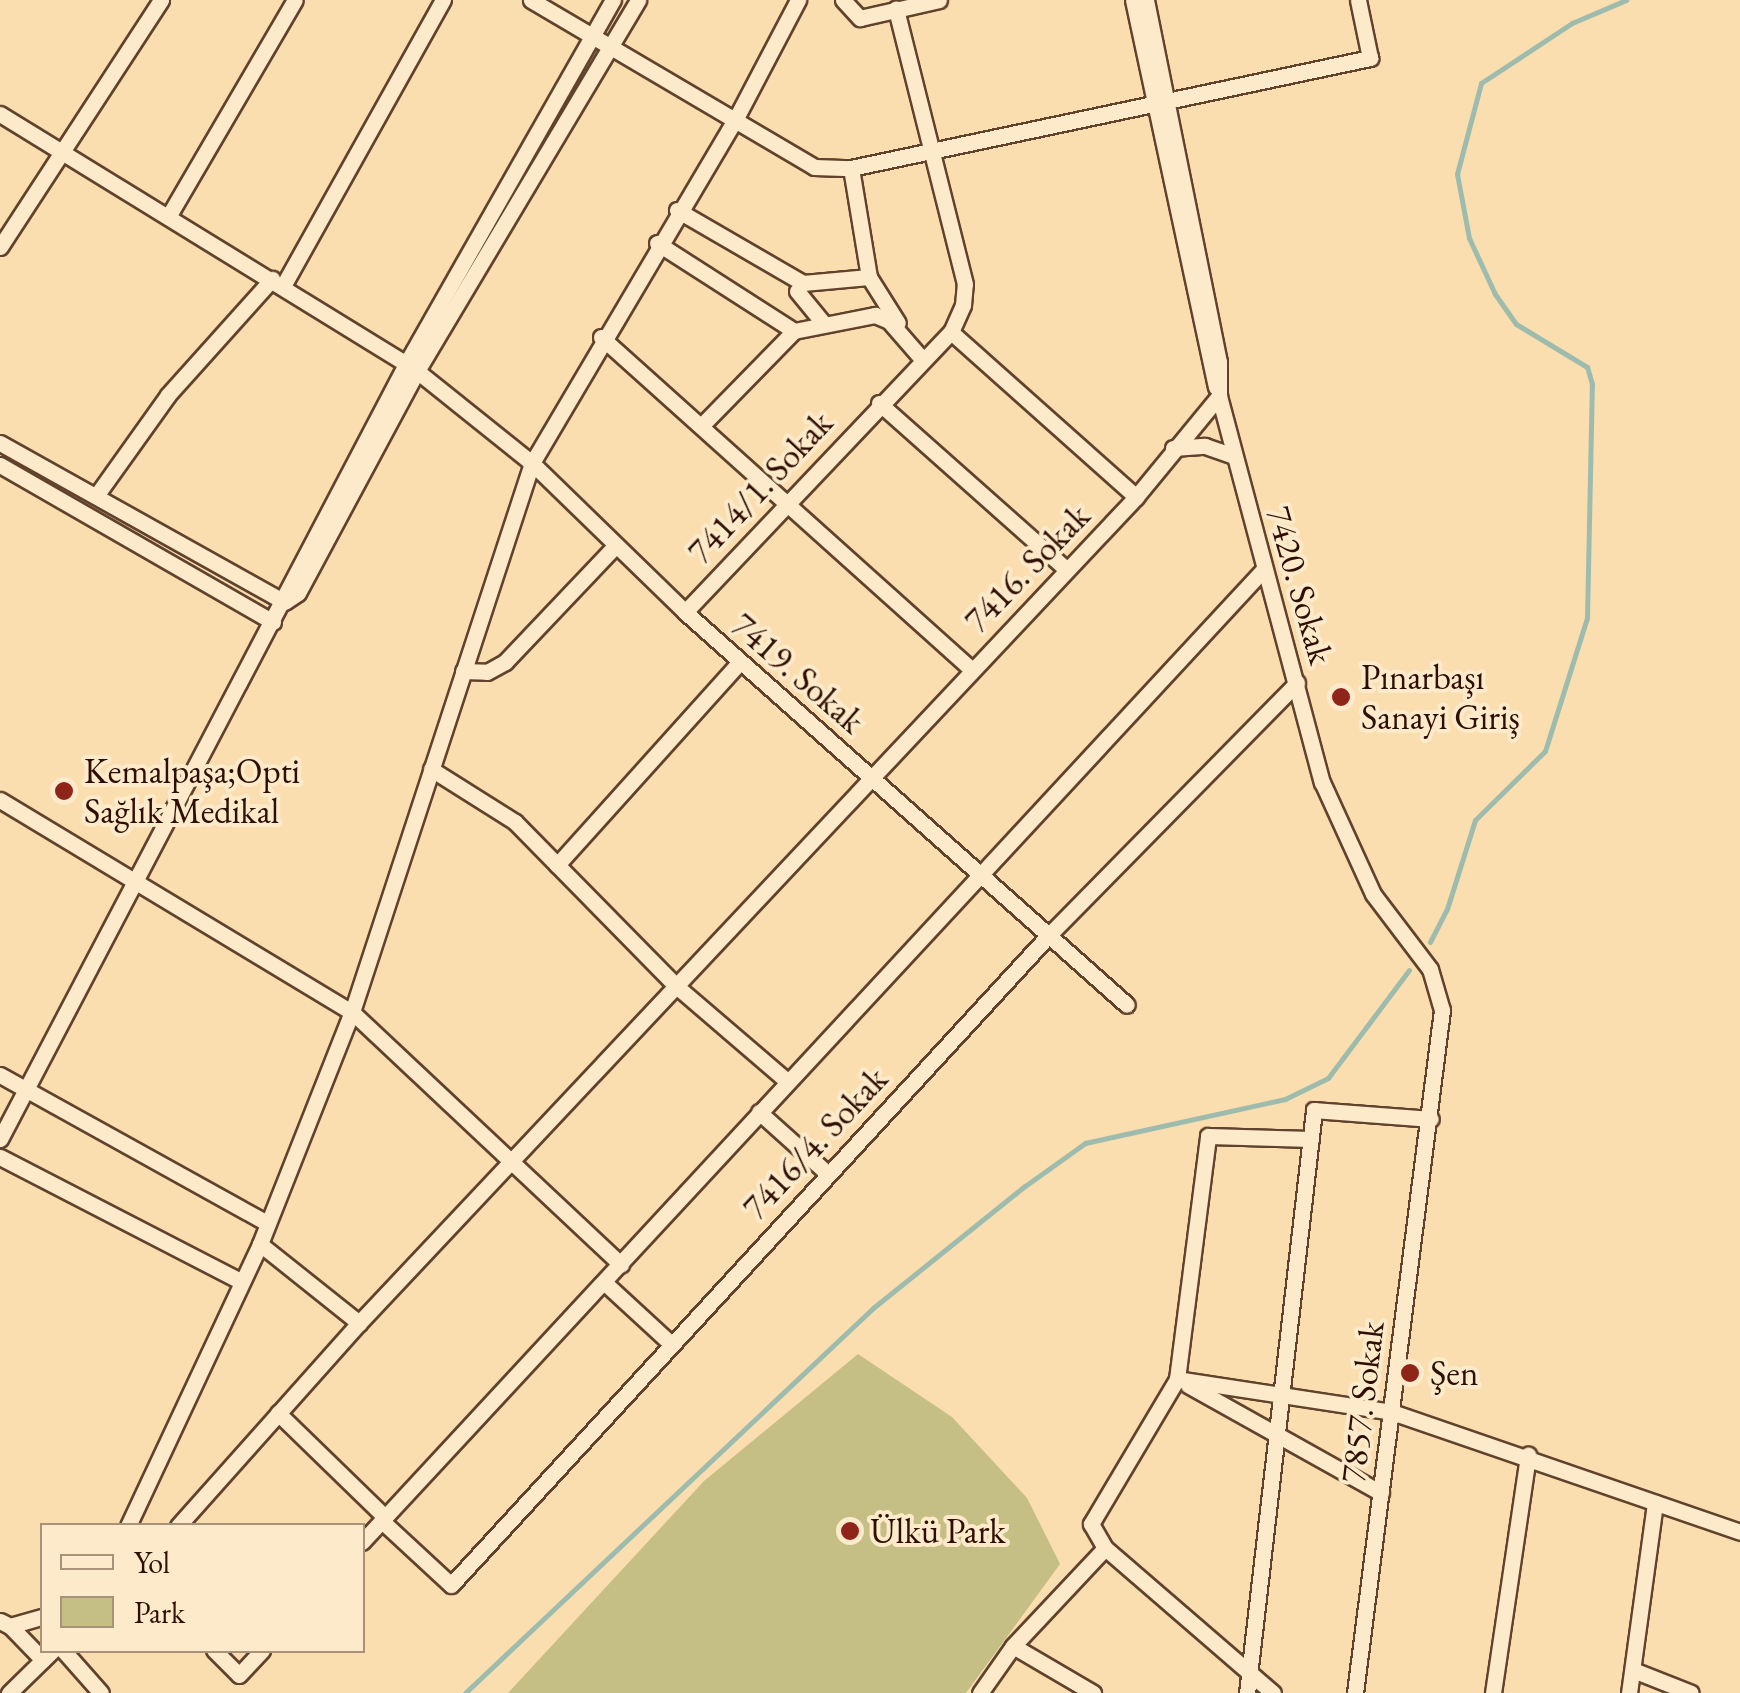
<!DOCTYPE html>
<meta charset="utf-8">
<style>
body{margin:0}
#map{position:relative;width:1740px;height:1693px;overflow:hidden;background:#fadeaf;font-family:"EB Garamond",serif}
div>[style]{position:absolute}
.green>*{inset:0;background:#c5bf86}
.stream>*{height:5px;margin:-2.5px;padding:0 2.5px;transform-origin:2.5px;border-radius:2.5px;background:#9ebcad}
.roads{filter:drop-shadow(2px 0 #61422c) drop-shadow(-2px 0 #61422c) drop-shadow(0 2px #61422c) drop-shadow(0 -2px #61422c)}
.minor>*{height:15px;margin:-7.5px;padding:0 7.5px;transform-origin:7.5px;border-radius:7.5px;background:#fceacb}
.dots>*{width:28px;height:28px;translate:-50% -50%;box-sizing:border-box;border:5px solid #fceacb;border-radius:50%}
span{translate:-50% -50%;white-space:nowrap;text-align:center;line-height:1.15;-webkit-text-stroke:8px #fceacb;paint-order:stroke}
.street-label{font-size:35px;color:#2e0e00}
.poi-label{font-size:35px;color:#2e0e00}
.left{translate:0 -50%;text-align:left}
.legend{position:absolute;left:40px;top:1523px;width:325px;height:130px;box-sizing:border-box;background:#fceacb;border:2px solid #aa927a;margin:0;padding:12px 18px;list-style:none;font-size:30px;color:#2e0e00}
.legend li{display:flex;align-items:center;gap:20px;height:50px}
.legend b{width:50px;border:2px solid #aa927a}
</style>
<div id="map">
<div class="green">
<i style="clip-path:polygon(858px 1354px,952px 1417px,1027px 1498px,1060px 1564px,966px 1693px,508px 1693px,704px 1481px)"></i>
</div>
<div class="stream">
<i style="left:1430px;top:942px;width:37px;rotate:-63deg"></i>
<i style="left:1447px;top:909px;width:93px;rotate:-72.5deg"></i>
<i style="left:1475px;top:820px;width:98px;rotate:-44.6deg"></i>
<i style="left:1545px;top:751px;width:139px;rotate:-72.5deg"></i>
<i style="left:1587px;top:618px;width:234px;rotate:-88.8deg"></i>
<i style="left:1592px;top:384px;width:18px;rotate:-106deg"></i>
<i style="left:1587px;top:367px;width:83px;rotate:-148.8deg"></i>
<i style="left:1516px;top:324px;width:37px;rotate:-125deg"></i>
<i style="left:1495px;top:294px;width:62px;rotate:-114.9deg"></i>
<i style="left:1469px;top:238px;width:65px;rotate:-100.6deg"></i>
<i style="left:1457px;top:174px;width:94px;rotate:-75.2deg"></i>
<i style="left:1481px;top:83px;width:109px;rotate:-33.4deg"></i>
<i style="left:1572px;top:23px;width:59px;rotate:-23.1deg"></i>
<i style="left:465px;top:1693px;width:561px;rotate:-43.34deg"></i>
<i style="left:873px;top:1308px;width:195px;rotate:-38.8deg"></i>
<i style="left:1025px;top:1186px;width:74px;rotate:-35.6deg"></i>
<i style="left:1085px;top:1143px;width:205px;rotate:-12.4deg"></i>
<i style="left:1285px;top:1099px;width:48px;rotate:-26deg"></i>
<i style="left:1328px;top:1078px;width:135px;rotate:-53.1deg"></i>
</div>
<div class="roads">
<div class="minor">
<i style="left:531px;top:0;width:329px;rotate:30.5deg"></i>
<i style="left:814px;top:167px;width:37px;rotate:2deg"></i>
<i style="left:851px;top:168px;width:531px;rotate:-11.97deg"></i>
<i style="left:1370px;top:58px;width:59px;rotate:-101.7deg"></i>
<i style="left:843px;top:0;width:25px;rotate:47deg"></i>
<i style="left:860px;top:18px;width:81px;rotate:-12.8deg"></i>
<i style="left:1133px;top:0;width:396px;rotate:77.9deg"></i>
<i style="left:1146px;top:0;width:369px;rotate:78.6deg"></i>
<i style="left:1219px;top:362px;width:34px;rotate:90deg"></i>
<i style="left:1219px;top:396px;width:400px;rotate:75.1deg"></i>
<i style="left:1322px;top:782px;width:123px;rotate:65.5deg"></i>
<i style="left:1373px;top:894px;width:94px;rotate:52.8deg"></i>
<i style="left:1430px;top:969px;width:43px;rotate:73.7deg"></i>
<i style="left:1442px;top:1010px;width:689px;rotate:97.26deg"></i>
<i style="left:0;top:114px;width:490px;rotate:31.6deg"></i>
<i style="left:417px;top:371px;width:147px;rotate:38.7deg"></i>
<i style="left:532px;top:463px;width:214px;rotate:44.2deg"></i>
<i style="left:685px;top:612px;width:591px;rotate:41.64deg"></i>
<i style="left:851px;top:168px;width:110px;rotate:80.6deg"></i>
<i style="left:677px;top:210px;width:146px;rotate:30.1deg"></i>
<i style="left:803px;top:283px;width:66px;rotate:-5.2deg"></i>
<i style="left:869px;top:277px;width:54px;rotate:57.8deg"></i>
<i style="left:168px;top:217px;width:251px;rotate:-59.7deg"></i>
<i style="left:657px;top:243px;width:163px;rotate:32.7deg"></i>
<i style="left:794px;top:331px;width:83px;rotate:-11.2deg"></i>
<i style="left:875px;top:315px;width:15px;rotate:23deg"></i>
<i style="left:889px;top:321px;width:50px;rotate:49deg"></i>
<i style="left:0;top:247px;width:295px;rotate:-56.9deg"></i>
<i style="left:283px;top:286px;width:328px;rotate:-60.8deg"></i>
<i style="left:797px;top:291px;width:43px;rotate:50.7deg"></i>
<i style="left:951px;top:332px;width:248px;rotate:41.7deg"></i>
<i style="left:601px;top:337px;width:499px;rotate:41.9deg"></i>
<i style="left:879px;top:403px;width:251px;rotate:41.6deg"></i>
<i style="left:703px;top:424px;width:130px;rotate:-45.6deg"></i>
<i style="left:0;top:443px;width:326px;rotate:29.2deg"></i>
<i style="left:1173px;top:448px;width:32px;rotate:-4deg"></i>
<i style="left:1205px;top:446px;width:31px;rotate:19deg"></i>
<i style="left:0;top:465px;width:315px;rotate:29.9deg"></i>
<i style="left:96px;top:496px;width:124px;rotate:-54.5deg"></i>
<i style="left:168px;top:395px;width:156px;rotate:-48.1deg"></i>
<i style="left:286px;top:601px;width:14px;rotate:-34deg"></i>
<i style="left:298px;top:593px;width:252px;rotate:-61.8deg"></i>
<i style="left:417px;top:371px;width:432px;rotate:-59.2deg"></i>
<i style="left:685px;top:612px;width:386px;rotate:-46.5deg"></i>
<i style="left:951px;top:332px;width:30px;rotate:-66deg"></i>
<i style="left:963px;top:305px;width:21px;rotate:-85deg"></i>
<i style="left:965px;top:284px;width:284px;rotate:-104.1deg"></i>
<i style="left:463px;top:671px;width:24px;rotate:2deg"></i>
<i style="left:487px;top:672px;width:21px;rotate:-29deg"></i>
<i style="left:505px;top:662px;width:161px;rotate:-46.5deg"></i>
<i style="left:431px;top:769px;width:99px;rotate:32.2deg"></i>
<i style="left:515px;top:822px;width:228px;rotate:45.5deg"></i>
<i style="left:675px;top:985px;width:148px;rotate:40.6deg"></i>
<i style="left:0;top:800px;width:411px;rotate:31.1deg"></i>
<i style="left:352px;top:1012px;width:369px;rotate:43.2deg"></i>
<i style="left:557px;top:865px;width:273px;rotate:-48deg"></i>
<i style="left:0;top:1075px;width:305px;rotate:29deg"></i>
<i style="left:759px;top:1112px;width:93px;rotate:41.9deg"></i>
<i style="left:0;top:1139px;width:875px;rotate:-62.35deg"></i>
<i style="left:406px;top:364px;width:419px;rotate:-60.4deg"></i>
<i style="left:0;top:1157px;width:272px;rotate:27.3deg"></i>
<i style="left:260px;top:1244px;width:127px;rotate:38.6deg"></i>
<i style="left:605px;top:1283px;width:87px;rotate:42.7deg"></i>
<i style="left:1177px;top:1379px;width:218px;rotate:8.7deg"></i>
<i style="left:1392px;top:1412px;width:368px;rotate:19deg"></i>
<i style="left:1188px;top:1385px;width:221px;rotate:29.2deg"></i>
<i style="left:278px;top:1413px;width:149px;rotate:44.2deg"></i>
<i style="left:382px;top:1521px;width:94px;rotate:42.8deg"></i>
<i style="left:451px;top:1585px;width:883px;rotate:-47.39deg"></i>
<i style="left:1049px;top:935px;width:354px;rotate:-45.5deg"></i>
<i style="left:128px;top:1526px;width:311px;rotate:-64.9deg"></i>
<i style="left:260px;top:1244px;width:250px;rotate:-68.4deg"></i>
<i style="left:352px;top:1012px;width:578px;rotate:-71.85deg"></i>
<i style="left:532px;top:463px;width:399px;rotate:-59.4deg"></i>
<i style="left:735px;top:120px;width:136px;rotate:-62.3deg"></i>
<i style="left:178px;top:1526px;width:272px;rotate:-48.3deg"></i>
<i style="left:359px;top:1323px;width:1134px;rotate:-46.75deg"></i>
<i style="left:1136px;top:497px;width:131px;rotate:-50.6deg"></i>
<i style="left:362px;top:1542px;width:1324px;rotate:-47.17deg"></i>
<i style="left:0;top:1621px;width:11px;rotate:27deg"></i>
<i style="left:10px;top:1626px;width:33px;rotate:-16deg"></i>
<i style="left:10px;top:1626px;width:47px;rotate:45.9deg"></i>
<i style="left:1013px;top:1646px;width:93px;rotate:30.4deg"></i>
<i style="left:63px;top:1650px;width:57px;rotate:48.5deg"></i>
<i style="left:214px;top:1650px;width:35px;rotate:45deg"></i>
<i style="left:239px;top:1675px;width:34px;rotate:-47deg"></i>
<i style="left:1633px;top:1670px;width:62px;rotate:21.6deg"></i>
<i style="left:9px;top:1693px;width:62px;rotate:-44.3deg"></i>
<i style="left:980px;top:1693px;width:57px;rotate:-54.9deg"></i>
<i style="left:1013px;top:1646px;width:134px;rotate:-46.8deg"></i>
<i style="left:1247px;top:1693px;width:587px;rotate:-83.44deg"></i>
<i style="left:1314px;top:1110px;width:117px;rotate:4.4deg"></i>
<i style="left:1273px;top:1693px;width:222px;rotate:-139.2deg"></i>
<i style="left:1105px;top:1548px;width:28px;rotate:-120deg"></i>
<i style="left:1091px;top:1524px;width:169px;rotate:-59.3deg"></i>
<i style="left:1177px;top:1379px;width:245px;rotate:-82.7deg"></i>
<i style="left:1208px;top:1136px;width:103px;rotate:1.7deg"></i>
<i style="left:1493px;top:1693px;width:241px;rotate:-81.6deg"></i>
<i style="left:1629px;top:1693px;width:192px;rotate:-82.2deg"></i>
</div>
</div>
<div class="dots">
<i style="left:1341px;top:697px;background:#8f2418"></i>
<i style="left:64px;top:791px;background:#8f2418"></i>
<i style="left:1410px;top:1373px;background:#8f2418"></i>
<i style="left:850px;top:1531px;background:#8f2418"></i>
</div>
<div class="street-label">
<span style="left:760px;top:487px;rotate:-47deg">7414/1. Sokak</span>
<span style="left:1027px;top:568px;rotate:-46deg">7416. Sokak</span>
<span style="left:1300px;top:585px;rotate:74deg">7420. Sokak</span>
<span style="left:798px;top:673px;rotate:41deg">7419. Sokak</span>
<span style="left:815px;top:1143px;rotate:-47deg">7416/4. Sokak</span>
<span style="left:1362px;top:1402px;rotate:-83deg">7857. Sokak</span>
</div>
<div class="poi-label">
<span class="left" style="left:1361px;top:697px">Pınarbaşı<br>Sanayi Giriş</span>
<span class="left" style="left:84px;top:791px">Kemalpaşa;Opti<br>Sağlık Medikal</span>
<span class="left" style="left:1430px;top:1373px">Şen</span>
<span class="left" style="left:870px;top:1531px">Ülkü Park</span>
</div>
<ul class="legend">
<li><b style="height:12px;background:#fceacb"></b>Yol</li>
<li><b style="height:28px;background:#c5bf86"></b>Park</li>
</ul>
</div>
